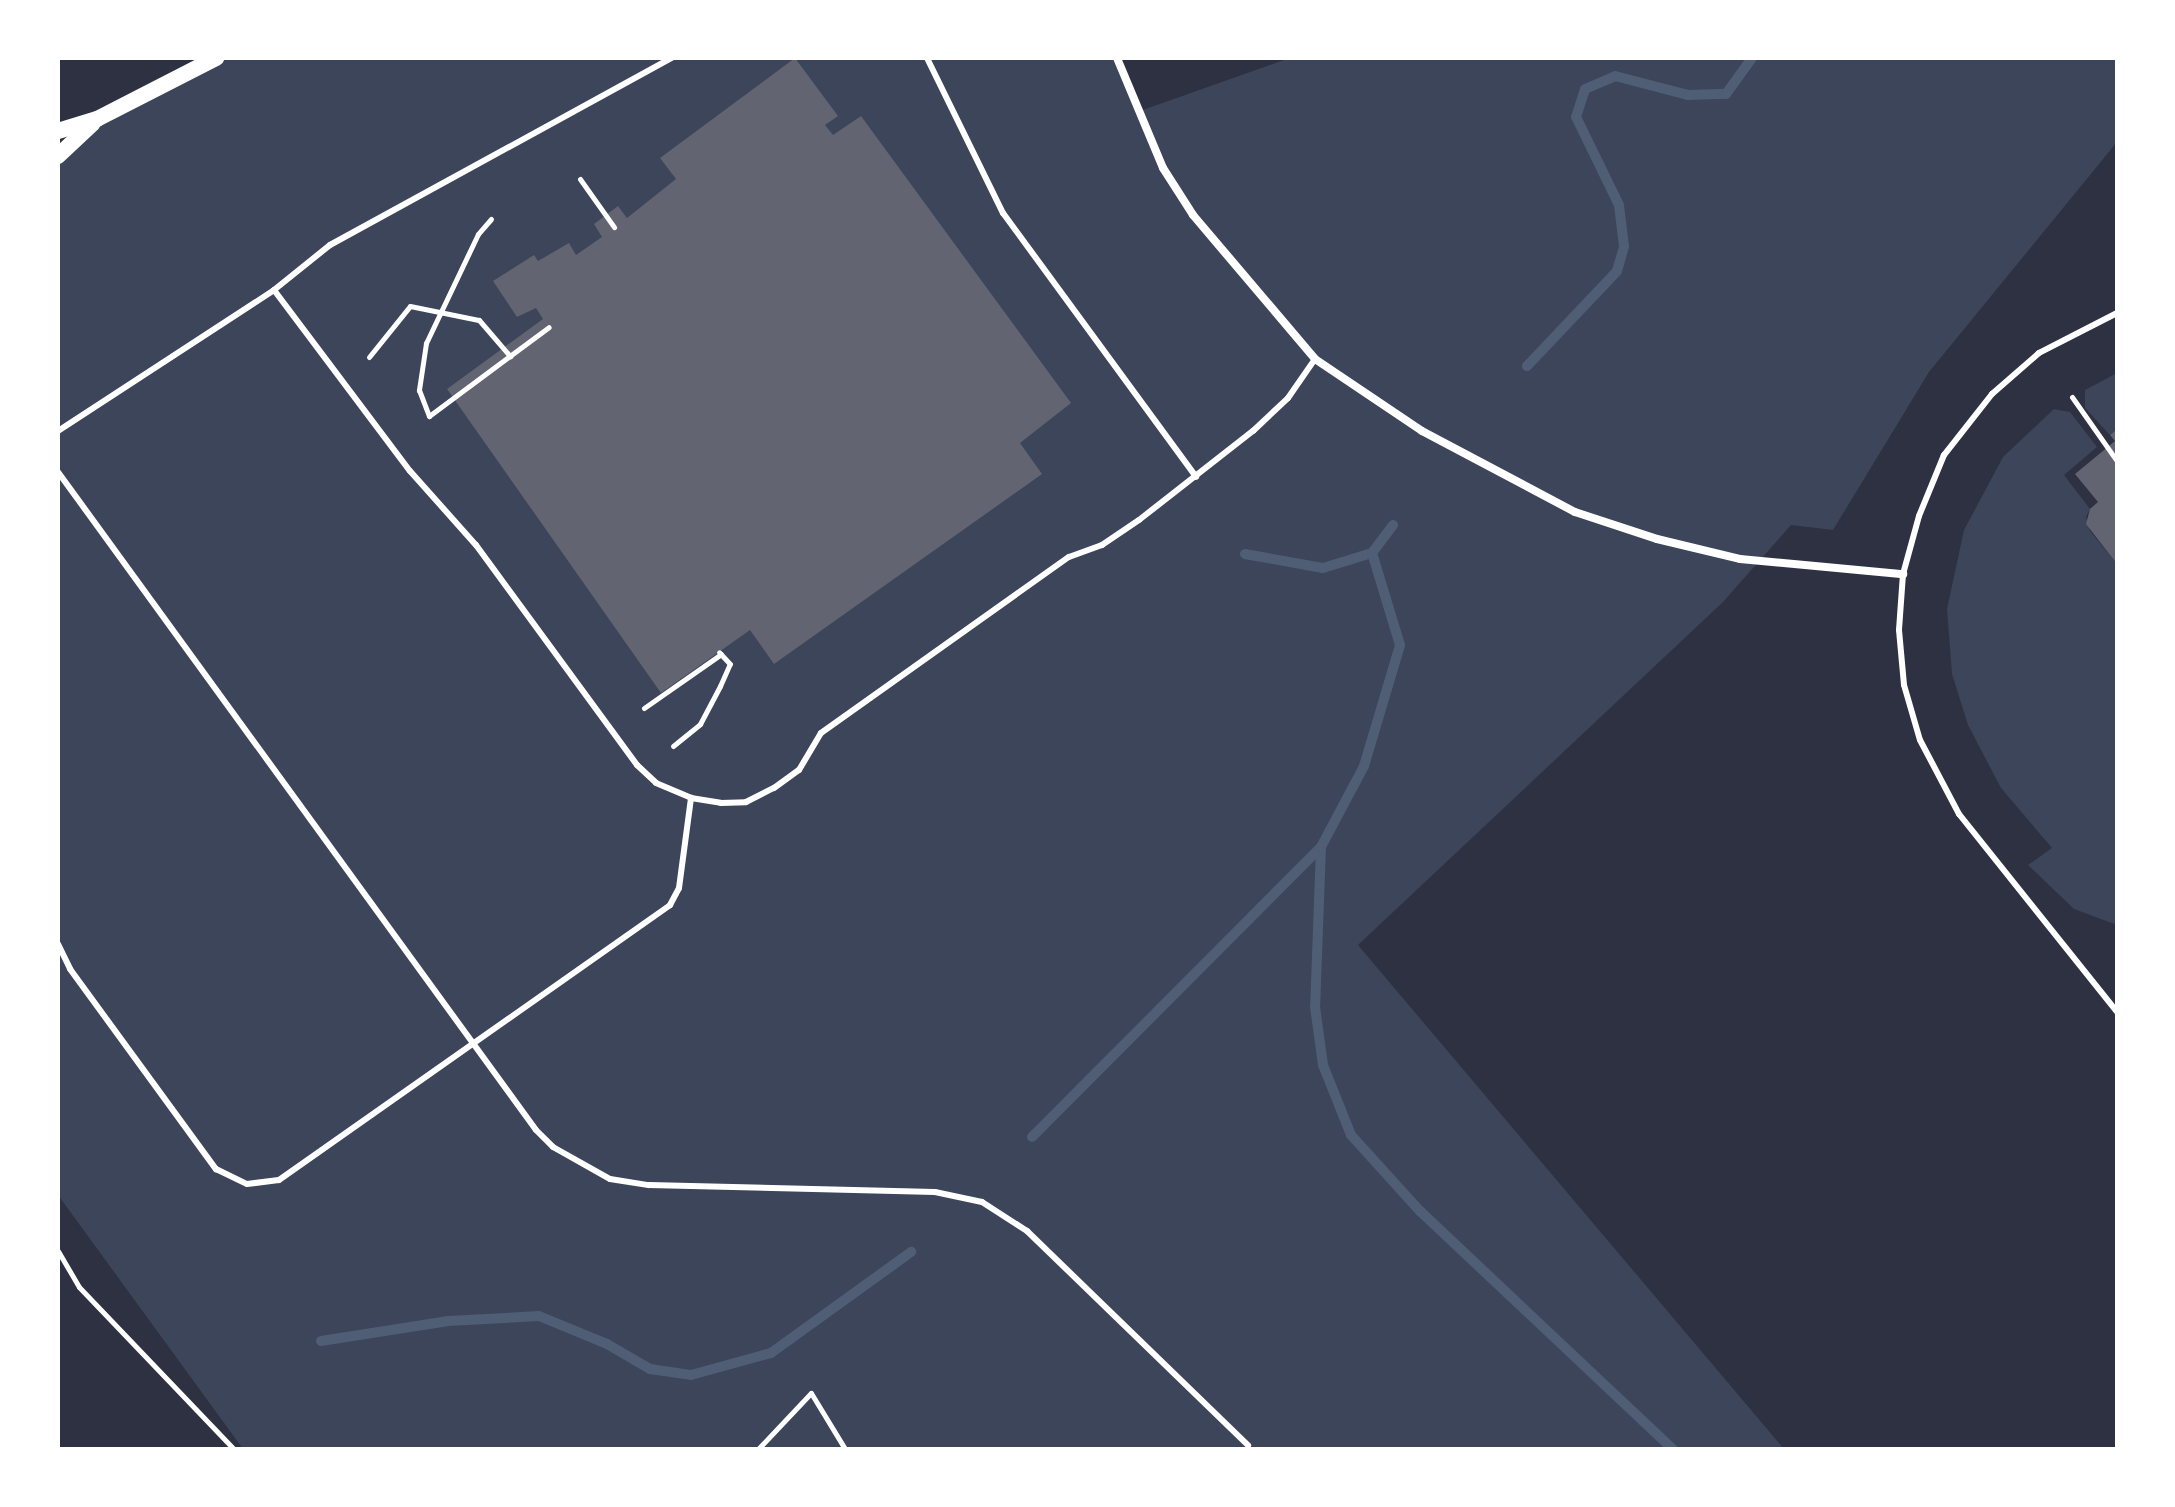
<!DOCTYPE html>
<style>
body{margin:0}
#map{position:relative;width:2175px;height:1507px;overflow:hidden;background:#2d3142;font-family:Raleway,sans-serif}
div>[style]{position:absolute}
.green>*{inset:0;background:#3c4559}
.stream>*{height:10px;margin:-5px;padding:0 5px;transform-origin:5px;border-radius:5px;background:#4f5d75}
.building>*{inset:0;background:#626471}
.path>*{height:5px;margin:-2.5px;padding:0 2.5px;transform-origin:2.5px;border-radius:2.5px;background:#fff}
.service>*{height:6px;margin:-3px;padding:0 3px;transform-origin:3px;border-radius:3px;background:#fff}
.minor>*{height:8px;margin:-4px;padding:0 4px;transform-origin:4px;border-radius:4px;background:#fff}
.secondary>*{height:16px;margin:-8px;padding:0 8px;transform-origin:8px;border-radius:8px;background:#fff}
span{translate:-50% -50%;white-space:nowrap;text-align:center;line-height:1.15;-webkit-text-stroke:6px #fff;paint-order:stroke}
.frame{position:absolute;inset:0;border:60px solid #fff;pointer-events:none}
</style>
<div id="map">
<div class="green">
<i style="clip-path:polygon(216px 58px,1117px 58px,1137px 112px,1290px 58px,2117px 58px,2117px 142px,1929px 372px,1833px 530px,1791px 525px,1723px 602px,1358px 945px,1784px 1449px,243px 1449px,58px 1195px,58px 156px,97px 119px)"></i>
<i style="clip-path:polygon(2117px 373px,2117px 429px,2110px 435px,2085px 408px,2085px 390px)"></i>
<i style="clip-path:polygon(2054px 409px,2070px 412px,2097px 447px,2064px 475px,2090px 509px,2086px 517px,2090px 531px,2117px 564px,2117px 925px,2074px 909px,2028px 865px,2052px 848px,2001px 788px,1968px 725px,1952px 674px,1947px 609px,1964px 530px,2003px 457px)"></i>
</div>
<div class="stream">
<i style="left:1527px;top:366px;width:131px;rotate:-46.5deg"></i>
<i style="left:1617px;top:271px;width:26px;rotate:-74deg"></i>
<i style="left:1624px;top:246px;width:41px;rotate:-97deg"></i>
<i style="left:1619px;top:205px;width:98px;rotate:-116deg"></i>
<i style="left:1576px;top:117px;width:29px;rotate:-72deg"></i>
<i style="left:1585px;top:89px;width:33px;rotate:-23deg"></i>
<i style="left:1615px;top:76px;width:75px;rotate:14.6deg"></i>
<i style="left:1688px;top:95px;width:38px;rotate:-2deg"></i>
<i style="left:1726px;top:94px;width:44px;rotate:-54.2deg"></i>
<i style="left:1245px;top:554px;width:79px;rotate:10.2deg"></i>
<i style="left:1323px;top:568px;width:51px;rotate:-17deg"></i>
<i style="left:1321px;top:847px;width:160px;rotate:92.1deg"></i>
<i style="left:1315px;top:1007px;width:59px;rotate:82.1deg"></i>
<i style="left:1323px;top:1065px;width:75px;rotate:68.2deg"></i>
<i style="left:1351px;top:1135px;width:103px;rotate:47.8deg"></i>
<i style="left:1420px;top:1211px;width:347px;rotate:43.3deg"></i>
<i style="left:1032px;top:1137px;width:409px;rotate:-45.1deg"></i>
<i style="left:1321px;top:847px;width:92px;rotate:-62deg"></i>
<i style="left:1364px;top:766px;width:126px;rotate:-73.4deg"></i>
<i style="left:1400px;top:645px;width:96px;rotate:-106.9deg"></i>
<i style="left:1372px;top:553px;width:35px;rotate:-53deg"></i>
<i style="left:321px;top:1341px;width:129px;rotate:-8.9deg"></i>
<i style="left:448px;top:1321px;width:91px;rotate:-3.1deg"></i>
<i style="left:539px;top:1316px;width:74px;rotate:22.4deg"></i>
<i style="left:607px;top:1344px;width:50px;rotate:30.2deg"></i>
<i style="left:650px;top:1369px;width:41px;rotate:8.3deg"></i>
<i style="left:691px;top:1375px;width:83px;rotate:-15.4deg"></i>
<i style="left:771px;top:1353px;width:173px;rotate:-35.8deg"></i>
</div>
<div class="building">
<i style="clip-path:polygon(795px 58px,838px 116px,825px 125px,833px 135px,861px 116px,1071px 403px,1020px 443px,1042px 474px,774px 664px,750px 630px,661px 693px,447px 389px,543px 319px,536px 308px,517px 317px,493px 281px,534px 255px,538px 261px,569px 243px,576px 255px,602px 237px,594px 224px,618px 206px,627px 218px,676px 179px,660px 158px)"></i>
<i style="clip-path:polygon(2117px 429px,2117px 564px,2086px 524px,2090px 509px,2098px 502px,2075px 474px,2115px 441px,2110px 435px)"></i>
</div>
<div class="path">
<i style="left:580px;top:179px;width:59px;rotate:54.7deg"></i>
<i style="left:491px;top:219px;width:20px;rotate:131deg"></i>
<i style="left:478px;top:234px;width:121px;rotate:115.5deg"></i>
<i style="left:426px;top:343px;width:48px;rotate:98.5deg"></i>
<i style="left:419px;top:390px;width:28px;rotate:69deg"></i>
<i style="left:429px;top:416px;width:149px;rotate:-36.6deg"></i>
<i style="left:369px;top:357px;width:65px;rotate:-51.2deg"></i>
<i style="left:410px;top:306px;width:70px;rotate:11.5deg"></i>
<i style="left:479px;top:320px;width:48px;rotate:49.3deg"></i>
<i style="left:2072px;top:397px;width:78px;rotate:54.9deg"></i>
<i style="left:644px;top:708px;width:94px;rotate:-35deg"></i>
<i style="left:673px;top:746px;width:35px;rotate:-39deg"></i>
<i style="left:700px;top:724px;width:43px;rotate:-62.2deg"></i>
<i style="left:720px;top:686px;width:24px;rotate:-66deg"></i>
<i style="left:730px;top:664px;width:16px;rotate:-133deg"></i>
<i style="left:58px;top:1251px;width:42px;rotate:59.7deg"></i>
<i style="left:79px;top:1287px;width:224px;rotate:46.3deg"></i>
<i style="left:758px;top:1449px;width:77px;rotate:-46.6deg"></i>
<i style="left:811px;top:1393px;width:66px;rotate:58.7deg"></i>
</div>
<div class="service">
<i style="left:927px;top:58px;width:173px;rotate:63.9deg"></i>
<i style="left:1003px;top:213px;width:327px;rotate:53.8deg"></i>
<i style="left:274px;top:290px;width:226px;rotate:53.1deg"></i>
<i style="left:410px;top:471px;width:99px;rotate:48.3deg"></i>
<i style="left:476px;top:545px;width:273px;rotate:53.8deg"></i>
<i style="left:637px;top:765px;width:26px;rotate:43deg"></i>
<i style="left:656px;top:783px;width:38px;rotate:23deg"></i>
<i style="left:691px;top:798px;width:30px;rotate:9deg"></i>
<i style="left:721px;top:803px;width:25px;rotate:-2deg"></i>
<i style="left:746px;top:802px;width:31px;rotate:-27deg"></i>
<i style="left:774px;top:788px;width:31px;rotate:-36deg"></i>
<i style="left:799px;top:770px;width:43px;rotate:-59.3deg"></i>
<i style="left:821px;top:733px;width:304px;rotate:-35.4deg"></i>
<i style="left:1069px;top:557px;width:35px;rotate:-20deg"></i>
<i style="left:1102px;top:545px;width:45px;rotate:-34deg"></i>
<i style="left:1139px;top:520px;width:145px;rotate:-38deg"></i>
<i style="left:1253px;top:431px;width:48px;rotate:-43.3deg"></i>
<i style="left:1288px;top:398px;width:47px;rotate:-55.3deg"></i>
<i style="left:2117px;top:313px;width:88px;rotate:152.9deg"></i>
<i style="left:2039px;top:353px;width:62px;rotate:138.9deg"></i>
<i style="left:1992px;top:394px;width:78px;rotate:128.2deg"></i>
<i style="left:1944px;top:455px;width:66px;rotate:112.3deg"></i>
<i style="left:1919px;top:516px;width:60px;rotate:105.4deg"></i>
<i style="left:1903px;top:574px;width:56px;rotate:94.1deg"></i>
<i style="left:1899px;top:630px;width:55px;rotate:84.8deg"></i>
<i style="left:1904px;top:685px;width:57px;rotate:73.8deg"></i>
<i style="left:1920px;top:740px;width:84px;rotate:62.2deg"></i>
<i style="left:1959px;top:814px;width:253px;rotate:51.4deg"></i>
<i style="left:58px;top:431px;width:258px;rotate:-33.1deg"></i>
<i style="left:274px;top:290px;width:72px;rotate:-38.8deg"></i>
<i style="left:330px;top:245px;width:390px;rotate:-28.7deg"></i>
<i style="left:58px;top:472px;width:813px;rotate:54deg"></i>
<i style="left:536px;top:1130px;width:24px;rotate:45deg"></i>
<i style="left:553px;top:1147px;width:65px;rotate:29.3deg"></i>
<i style="left:610px;top:1179px;width:39px;rotate:9deg"></i>
<i style="left:649px;top:1185px;width:286px;rotate:1.4deg"></i>
<i style="left:935px;top:1192px;width:48px;rotate:12deg"></i>
<i style="left:982px;top:1202px;width:54px;rotate:32.8deg"></i>
<i style="left:1027px;top:1231px;width:308px;rotate:44.1deg"></i>
<i style="left:58px;top:944px;width:28px;rotate:64deg"></i>
<i style="left:70px;top:969px;width:248px;rotate:53.9deg"></i>
<i style="left:216px;top:1169px;width:34px;rotate:26deg"></i>
<i style="left:247px;top:1184px;width:32px;rotate:-7deg"></i>
<i style="left:279px;top:1180px;width:478px;rotate:-35.1deg"></i>
<i style="left:670px;top:905px;width:19px;rotate:-62deg"></i>
<i style="left:679px;top:888px;width:91px;rotate:-82.4deg"></i>
</div>
<div class="minor">
<i style="left:1117px;top:58px;width:119px;rotate:67.3deg"></i>
<i style="left:1163px;top:168px;width:56px;rotate:57.4deg"></i>
<i style="left:1193px;top:215px;width:189px;rotate:49.7deg"></i>
<i style="left:1315px;top:359px;width:129px;rotate:33.9deg"></i>
<i style="left:1422px;top:431px;width:173px;rotate:27.9deg"></i>
<i style="left:1575px;top:512px;width:86px;rotate:18.2deg"></i>
<i style="left:1657px;top:539px;width:85px;rotate:13.5deg"></i>
<i style="left:1740px;top:559px;width:164px;rotate:5.3deg"></i>
</div>
<div class="secondary">
<i style="left:58px;top:131px;width:41px;rotate:-17.1deg"></i>
<i style="left:97px;top:119px;width:134px;rotate:-27.1deg"></i>
<i style="left:58px;top:156px;width:48px;rotate:-43.3deg"></i>
</div>
<div class="frame"></div>
</div>
